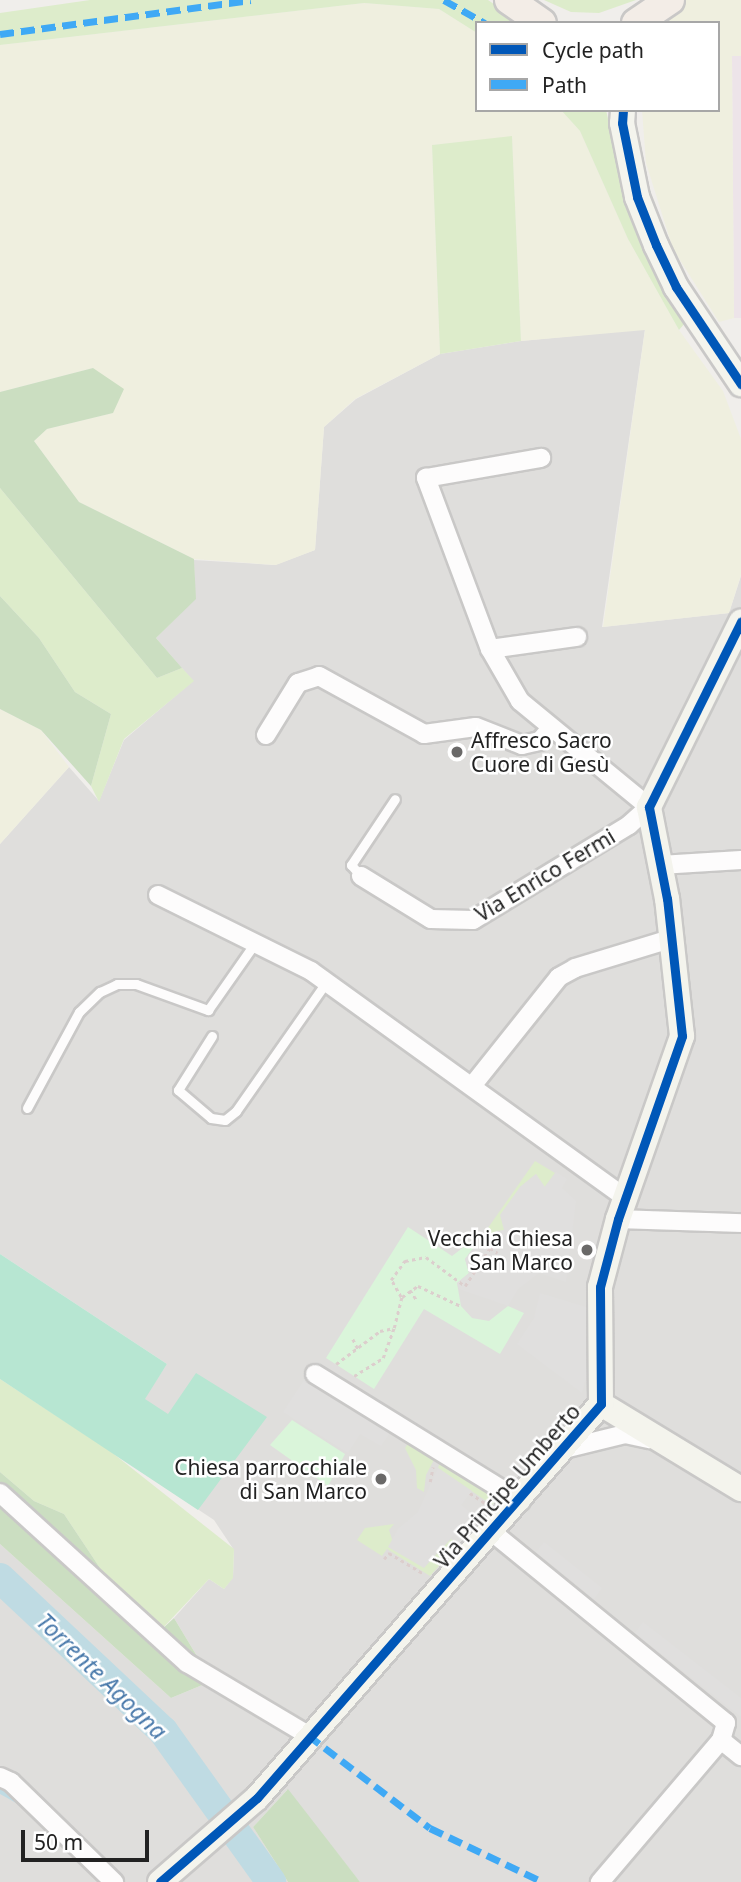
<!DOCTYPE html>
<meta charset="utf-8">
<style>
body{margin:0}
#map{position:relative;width:741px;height:1882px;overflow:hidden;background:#f0eeeb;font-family:"Noto Sans",sans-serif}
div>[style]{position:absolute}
.residential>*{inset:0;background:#dfdedc}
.industrial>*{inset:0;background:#ede4e9}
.farmland>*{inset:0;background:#efefdf}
.grass>*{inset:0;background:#ddeccb}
.forest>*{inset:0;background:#cbdec1}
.park>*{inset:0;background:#daf5da}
.pitch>*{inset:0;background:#b7e6d2}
.parking>*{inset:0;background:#e0dfde}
.stream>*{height:5px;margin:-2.5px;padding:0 2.5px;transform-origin:2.5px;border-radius:2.5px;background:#bfdbe3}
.river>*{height:30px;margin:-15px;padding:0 15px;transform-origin:15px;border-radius:15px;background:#bfdbe3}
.path>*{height:2.5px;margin-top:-1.25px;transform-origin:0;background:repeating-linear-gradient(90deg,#dccecd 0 3.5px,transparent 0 7px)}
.roads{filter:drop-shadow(2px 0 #c9c8c7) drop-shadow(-2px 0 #c9c8c7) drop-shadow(0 2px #c9c8c7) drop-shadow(0 -2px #c9c8c7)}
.lane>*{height:9px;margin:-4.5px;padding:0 4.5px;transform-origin:4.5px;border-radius:4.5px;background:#fdfcfc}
.street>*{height:18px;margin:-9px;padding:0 9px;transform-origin:9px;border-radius:9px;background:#fdfcfc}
.secondary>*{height:24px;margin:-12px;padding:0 12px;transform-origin:12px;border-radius:12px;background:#f4f4ed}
.primary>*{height:28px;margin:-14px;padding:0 14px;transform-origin:14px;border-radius:14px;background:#f3ede7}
.quiet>*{height:7px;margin-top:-3.5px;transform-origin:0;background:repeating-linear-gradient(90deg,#3fa9f5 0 14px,transparent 0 21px)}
.cycleway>*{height:9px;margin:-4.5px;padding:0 4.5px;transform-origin:4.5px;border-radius:4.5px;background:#0057b8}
.dots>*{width:19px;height:19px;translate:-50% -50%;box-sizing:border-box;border:4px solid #fff;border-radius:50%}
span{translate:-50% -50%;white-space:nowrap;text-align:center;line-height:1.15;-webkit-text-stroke:5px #fff;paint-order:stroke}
.poi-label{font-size:21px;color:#222}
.left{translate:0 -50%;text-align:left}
.right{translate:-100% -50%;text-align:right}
.street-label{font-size:21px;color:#222}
.water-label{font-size:23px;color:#4a7aab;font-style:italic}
.legend{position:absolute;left:475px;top:21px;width:245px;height:91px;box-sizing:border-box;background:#fff;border:2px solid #a7a7a7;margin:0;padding:9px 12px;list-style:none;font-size:21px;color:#222}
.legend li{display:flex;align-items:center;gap:14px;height:35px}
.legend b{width:35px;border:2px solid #a7a7a7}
.scale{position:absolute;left:21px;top:1830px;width:128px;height:32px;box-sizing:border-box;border:4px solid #222;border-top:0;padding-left:9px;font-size:21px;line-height:24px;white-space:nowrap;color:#222;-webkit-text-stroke:5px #fff;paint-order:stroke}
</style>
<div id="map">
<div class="residential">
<i style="clip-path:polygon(645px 329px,602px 627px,729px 613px,741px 576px,741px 1882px,360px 1882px,287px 1790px,253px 1827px,288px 1882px,0 1882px,0 1544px,171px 1698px,212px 1681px,174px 1618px,209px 1579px,224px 1589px,233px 1577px,234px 1550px,214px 1520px,110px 1451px,167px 1364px,0 1254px,0 844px,69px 767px,99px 801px,124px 740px,193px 681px,156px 638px,195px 599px,194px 560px,275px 565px,315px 550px,324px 427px,356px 399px,440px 354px,521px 341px)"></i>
</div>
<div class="industrial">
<i style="clip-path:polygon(732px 56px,741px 56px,741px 318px,734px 318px)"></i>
</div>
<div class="farmland">
<i style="clip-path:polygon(682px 0,741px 0,741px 56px,732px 56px,734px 318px,719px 322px,673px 249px,646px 163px,642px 110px,718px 110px,718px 23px,663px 23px)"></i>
<i style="clip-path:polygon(364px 3px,439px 9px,477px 33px,477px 110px,561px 110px,580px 131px,628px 239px,679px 330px,723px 391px,741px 439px,741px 575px,729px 613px,603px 627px,645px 330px,521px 341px,512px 137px,432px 145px,440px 354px,355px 399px,324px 427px,315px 550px,276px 565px,194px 559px,79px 502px,34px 441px,47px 429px,113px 413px,93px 368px,0 392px,0 45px)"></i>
<i style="clip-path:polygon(0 709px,41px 730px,69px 767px,0 844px)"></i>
</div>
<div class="grass">
<i style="clip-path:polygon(90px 0,488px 0,521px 23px,477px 23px,477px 33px,439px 9px,364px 3px,0 45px,0 13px)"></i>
<i style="clip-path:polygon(544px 0,636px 0,599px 13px,571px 12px)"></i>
<i style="clip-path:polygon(561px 110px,606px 110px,631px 219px,663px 289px,685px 323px,679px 330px,628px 239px,580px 131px)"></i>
<i style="clip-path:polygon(512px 136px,521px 341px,440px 354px,432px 145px)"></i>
<i style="clip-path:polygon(0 488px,157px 678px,182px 668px,194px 681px,124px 739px,99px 802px,91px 786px,111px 714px,75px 692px,39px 638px,0 596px)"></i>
<i style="clip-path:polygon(535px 1161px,555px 1173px,543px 1189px,536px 1174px,520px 1187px,504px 1230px,490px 1239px,483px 1235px)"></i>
<i style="clip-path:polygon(0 1379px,110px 1451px,234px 1549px,233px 1578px,224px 1589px,209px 1579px,160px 1631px,140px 1615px,102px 1571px,64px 1514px,34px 1501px,0 1472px)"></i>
<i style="clip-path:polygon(411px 1439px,436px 1456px,426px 1475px,424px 1492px,417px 1488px,416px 1470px,405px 1448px)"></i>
<i style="clip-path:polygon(441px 1459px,499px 1497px,492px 1505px,438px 1468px)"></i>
<i style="clip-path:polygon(394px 1524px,389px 1530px,392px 1539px,424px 1567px,451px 1539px,458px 1544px,430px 1576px,387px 1549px,382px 1556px,357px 1540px,365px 1528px)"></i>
</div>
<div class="forest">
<i style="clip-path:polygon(93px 368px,124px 389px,113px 413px,47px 429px,34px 441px,79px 502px,194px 559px,196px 599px,156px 638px,182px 668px,157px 678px,0 488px,0 392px)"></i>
<i style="clip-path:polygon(0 596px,39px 638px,75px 692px,111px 714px,91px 786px,41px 730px,0 709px)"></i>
<i style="clip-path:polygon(0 1472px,34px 1501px,64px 1514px,102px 1571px,140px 1615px,160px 1631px,174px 1618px,212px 1681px,171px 1698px,0 1544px)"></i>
<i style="clip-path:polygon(288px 1789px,357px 1878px,360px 1882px,288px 1882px,253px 1827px)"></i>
</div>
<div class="park">
<i style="clip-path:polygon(408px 1227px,452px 1256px,469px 1243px,474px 1247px,465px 1259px,469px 1273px,457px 1283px,461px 1306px,472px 1318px,489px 1321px,508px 1306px,524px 1313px,500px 1354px,424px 1309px,374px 1389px,326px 1358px)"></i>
<i style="clip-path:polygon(292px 1420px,345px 1454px,328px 1486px,270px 1445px)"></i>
</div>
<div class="pitch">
<i style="clip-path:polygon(0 1254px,167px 1364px,145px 1399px,168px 1414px,196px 1373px,267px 1417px,198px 1510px,0 1379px)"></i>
</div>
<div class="parking">
<i style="clip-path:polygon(556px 1172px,567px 1179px,562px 1188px,576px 1201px,566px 1282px,539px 1273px,518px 1289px,508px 1306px,459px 1289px,457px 1283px,469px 1273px,465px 1259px,483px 1235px,490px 1239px,496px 1231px,504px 1230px,500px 1215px,520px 1187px,536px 1174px,545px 1187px)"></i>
<i style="clip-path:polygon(540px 1293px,596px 1310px,592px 1357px,582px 1393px,517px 1344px,534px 1318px)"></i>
<i style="clip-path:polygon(310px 1371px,396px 1424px,381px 1446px,360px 1434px,348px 1453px,283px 1412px)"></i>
<i style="clip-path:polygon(438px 1468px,472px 1491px,461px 1505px,472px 1514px,424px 1568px,388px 1547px,398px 1529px,418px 1512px)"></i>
<i style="clip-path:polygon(544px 1542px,602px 1588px,594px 1599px,536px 1552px)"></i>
<i style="clip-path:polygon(643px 1622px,741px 1698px,741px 1717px,635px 1633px)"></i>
</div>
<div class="stream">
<i style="left:0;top:1791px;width:25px;rotate:29deg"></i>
</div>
<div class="river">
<i style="left:0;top:1578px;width:224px;rotate:43.2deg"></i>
<i style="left:163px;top:1731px;width:186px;rotate:54.4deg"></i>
</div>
<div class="path">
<i style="left:410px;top:1290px;width:11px;rotate:56deg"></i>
<i style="left:401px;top:1297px;width:20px;rotate:-120deg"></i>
<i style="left:391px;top:1280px;width:24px;rotate:-54deg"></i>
<i style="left:405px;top:1261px;width:21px;rotate:-11deg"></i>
<i style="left:426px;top:1257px;width:49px;rotate:36.6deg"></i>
<i style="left:465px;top:1286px;width:45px;rotate:-56.7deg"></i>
<i style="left:490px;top:1248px;width:9px;rotate:32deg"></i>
<i style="left:353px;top:1339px;width:11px;rotate:63deg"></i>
<i style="left:336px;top:1364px;width:55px;rotate:-36.9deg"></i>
<i style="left:380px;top:1331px;width:14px;rotate:-12deg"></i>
<i style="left:394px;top:1328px;width:32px;rotate:-76deg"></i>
<i style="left:402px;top:1297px;width:19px;rotate:-35deg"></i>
<i style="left:418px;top:1286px;width:47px;rotate:24.9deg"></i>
<i style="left:354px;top:1376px;width:34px;rotate:-32deg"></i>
<i style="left:383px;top:1358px;width:32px;rotate:-70deg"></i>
<i style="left:430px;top:1482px;width:15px;rotate:-79deg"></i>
<i style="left:470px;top:1493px;width:18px;rotate:34deg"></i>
<i style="left:384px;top:1559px;width:8px;rotate:-50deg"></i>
<i style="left:389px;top:1553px;width:41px;rotate:31deg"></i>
</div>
<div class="roads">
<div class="lane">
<i style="left:361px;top:876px;width:15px;rotate:-132deg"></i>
<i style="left:351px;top:865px;width:79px;rotate:-56.3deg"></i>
<i style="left:212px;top:1036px;width:64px;rotate:122.2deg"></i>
<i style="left:178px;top:1090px;width:43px;rotate:40.3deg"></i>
<i style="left:211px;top:1118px;width:14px;rotate:8deg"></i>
<i style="left:225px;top:1120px;width:14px;rotate:-39deg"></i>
<i style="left:236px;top:1111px;width:159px;rotate:-55deg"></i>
<i style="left:27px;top:1108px;width:109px;rotate:-61.6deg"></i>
<i style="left:79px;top:1012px;width:29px;rotate:-44deg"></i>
<i style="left:100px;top:992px;width:19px;rotate:-25deg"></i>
<i style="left:117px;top:984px;width:19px"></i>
<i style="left:136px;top:984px;width:77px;rotate:19.9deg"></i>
<i style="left:208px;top:1010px;width:82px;rotate:-55deg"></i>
</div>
<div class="street">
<i style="left:490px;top:649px;width:88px;rotate:-7.9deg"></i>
<i style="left:266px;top:735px;width:61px;rotate:-58.4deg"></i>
<i style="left:298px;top:683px;width:22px;rotate:-18deg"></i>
<i style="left:319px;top:676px;width:120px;rotate:28.9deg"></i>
<i style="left:424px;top:734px;width:52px;rotate:-7.7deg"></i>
<i style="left:476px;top:727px;width:49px;rotate:21.4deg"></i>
<i style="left:522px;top:745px;width:18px;rotate:-13deg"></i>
<i style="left:540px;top:741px;width:17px;rotate:-50deg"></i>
<i style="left:660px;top:865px;width:81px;rotate:-3.5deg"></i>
<i style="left:361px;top:876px;width:82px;rotate:31.6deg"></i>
<i style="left:431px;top:919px;width:42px;rotate:1.4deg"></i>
<i style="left:473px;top:920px;width:183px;rotate:-31.3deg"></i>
<i style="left:629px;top:825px;width:27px;rotate:-42deg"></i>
<i style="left:649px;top:807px;width:167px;rotate:-140.6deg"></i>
<i style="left:520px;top:701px;width:60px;rotate:-120deg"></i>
<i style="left:490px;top:649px;width:183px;rotate:-110.5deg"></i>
<i style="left:426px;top:478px;width:117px;rotate:-9.9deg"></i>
<i style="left:158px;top:895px;width:171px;rotate:26.4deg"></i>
<i style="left:311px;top:971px;width:388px;rotate:35.8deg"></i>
<i style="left:472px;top:1086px;width:139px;rotate:-51.4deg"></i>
<i style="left:559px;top:977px;width:18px;rotate:-29deg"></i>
<i style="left:575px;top:968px;width:102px;rotate:-17deg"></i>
<i style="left:618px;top:1219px;width:123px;rotate:1.9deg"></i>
<i style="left:315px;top:1374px;width:242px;rotate:31.7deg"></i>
<i style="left:564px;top:1449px;width:63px;rotate:-13.8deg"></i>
<i style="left:625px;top:1434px;width:25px;rotate:12deg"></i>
<i style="left:0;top:1493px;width:253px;rotate:42.3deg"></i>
<i style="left:187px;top:1663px;width:141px;rotate:30.8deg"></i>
<i style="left:492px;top:1532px;width:302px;rotate:39.2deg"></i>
<i style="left:726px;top:1723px;width:18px;rotate:106deg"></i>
<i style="left:721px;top:1740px;width:187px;rotate:130.4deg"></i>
<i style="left:721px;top:1740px;width:26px;rotate:39deg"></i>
<i style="left:0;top:1777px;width:12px;rotate:24deg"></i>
<i style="left:11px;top:1782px;width:144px;rotate:44.2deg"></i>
</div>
<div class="secondary">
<i style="left:623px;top:110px;width:13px;rotate:94deg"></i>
<i style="left:622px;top:123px;width:76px;rotate:78.5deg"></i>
<i style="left:637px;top:197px;width:52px;rotate:68.4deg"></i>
<i style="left:656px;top:245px;width:47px;rotate:64.5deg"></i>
<i style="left:676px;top:287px;width:117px;rotate:56.2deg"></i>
<i style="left:601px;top:1404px;width:164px;rotate:31.3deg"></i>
<i style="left:160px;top:1882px;width:128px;rotate:-40.9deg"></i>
<i style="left:257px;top:1798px;width:523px;rotate:-48.88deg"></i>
<i style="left:601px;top:1404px;width:117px;rotate:-90.5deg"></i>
<i style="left:600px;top:1287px;width:70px;rotate:-75.2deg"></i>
<i style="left:618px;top:1219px;width:194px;rotate:-70.7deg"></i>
<i style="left:682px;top:1036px;width:138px;rotate:-96.2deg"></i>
<i style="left:667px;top:899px;width:94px;rotate:-101.1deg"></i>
<i style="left:649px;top:807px;width:207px;rotate:-63.6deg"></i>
</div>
<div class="primary">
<i style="left:509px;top:0;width:40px;rotate:34.9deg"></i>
<i style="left:636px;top:23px;width:41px;rotate:-34.1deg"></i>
</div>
</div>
<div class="quiet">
<i style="left:444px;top:0;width:47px;rotate:29.3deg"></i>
<i style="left:0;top:34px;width:253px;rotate:-7.7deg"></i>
<i style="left:308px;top:1735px;width:153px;rotate:37.3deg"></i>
<i style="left:430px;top:1828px;width:125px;rotate:25.5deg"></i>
</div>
<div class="cycleway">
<i style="left:623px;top:110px;width:13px;rotate:94deg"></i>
<i style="left:622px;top:123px;width:76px;rotate:78.5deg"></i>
<i style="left:637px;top:197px;width:52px;rotate:68.4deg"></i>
<i style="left:656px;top:245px;width:47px;rotate:64.5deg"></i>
<i style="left:676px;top:287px;width:117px;rotate:56.2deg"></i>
<i style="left:160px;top:1882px;width:128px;rotate:-40.9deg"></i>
<i style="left:257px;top:1798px;width:523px;rotate:-48.88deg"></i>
<i style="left:601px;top:1404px;width:117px;rotate:-90.5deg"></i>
<i style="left:600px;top:1287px;width:70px;rotate:-75.2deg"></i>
<i style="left:618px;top:1219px;width:194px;rotate:-70.7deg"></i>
<i style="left:682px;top:1036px;width:138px;rotate:-96.2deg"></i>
<i style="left:667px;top:899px;width:94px;rotate:-101.1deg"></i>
<i style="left:649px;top:807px;width:207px;rotate:-63.6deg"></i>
</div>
<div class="dots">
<i style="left:457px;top:752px;background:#6a6968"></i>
<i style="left:587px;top:1250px;background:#6a6968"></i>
<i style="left:381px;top:1479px;background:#6a6968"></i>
</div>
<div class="poi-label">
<span class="left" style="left:471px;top:752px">Affresco Sacro<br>Cuore di Gesù</span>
<span class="right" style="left:573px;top:1250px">Vecchia Chiesa<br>San Marco</span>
<span class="right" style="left:367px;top:1479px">Chiesa parrocchiale<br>di San Marco</span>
</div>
<div class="street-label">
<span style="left:545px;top:875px;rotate:-31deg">Via Enrico Fermi</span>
<span style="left:507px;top:1486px;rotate:-49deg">Via Principe Umberto</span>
</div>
<div class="water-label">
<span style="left:102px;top:1676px;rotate:44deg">Torrente Agogna</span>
</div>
<ul class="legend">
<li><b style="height:9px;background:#0057b8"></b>Cycle path</li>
<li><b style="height:9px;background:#3fa9f5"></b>Path</li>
</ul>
<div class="scale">50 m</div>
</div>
